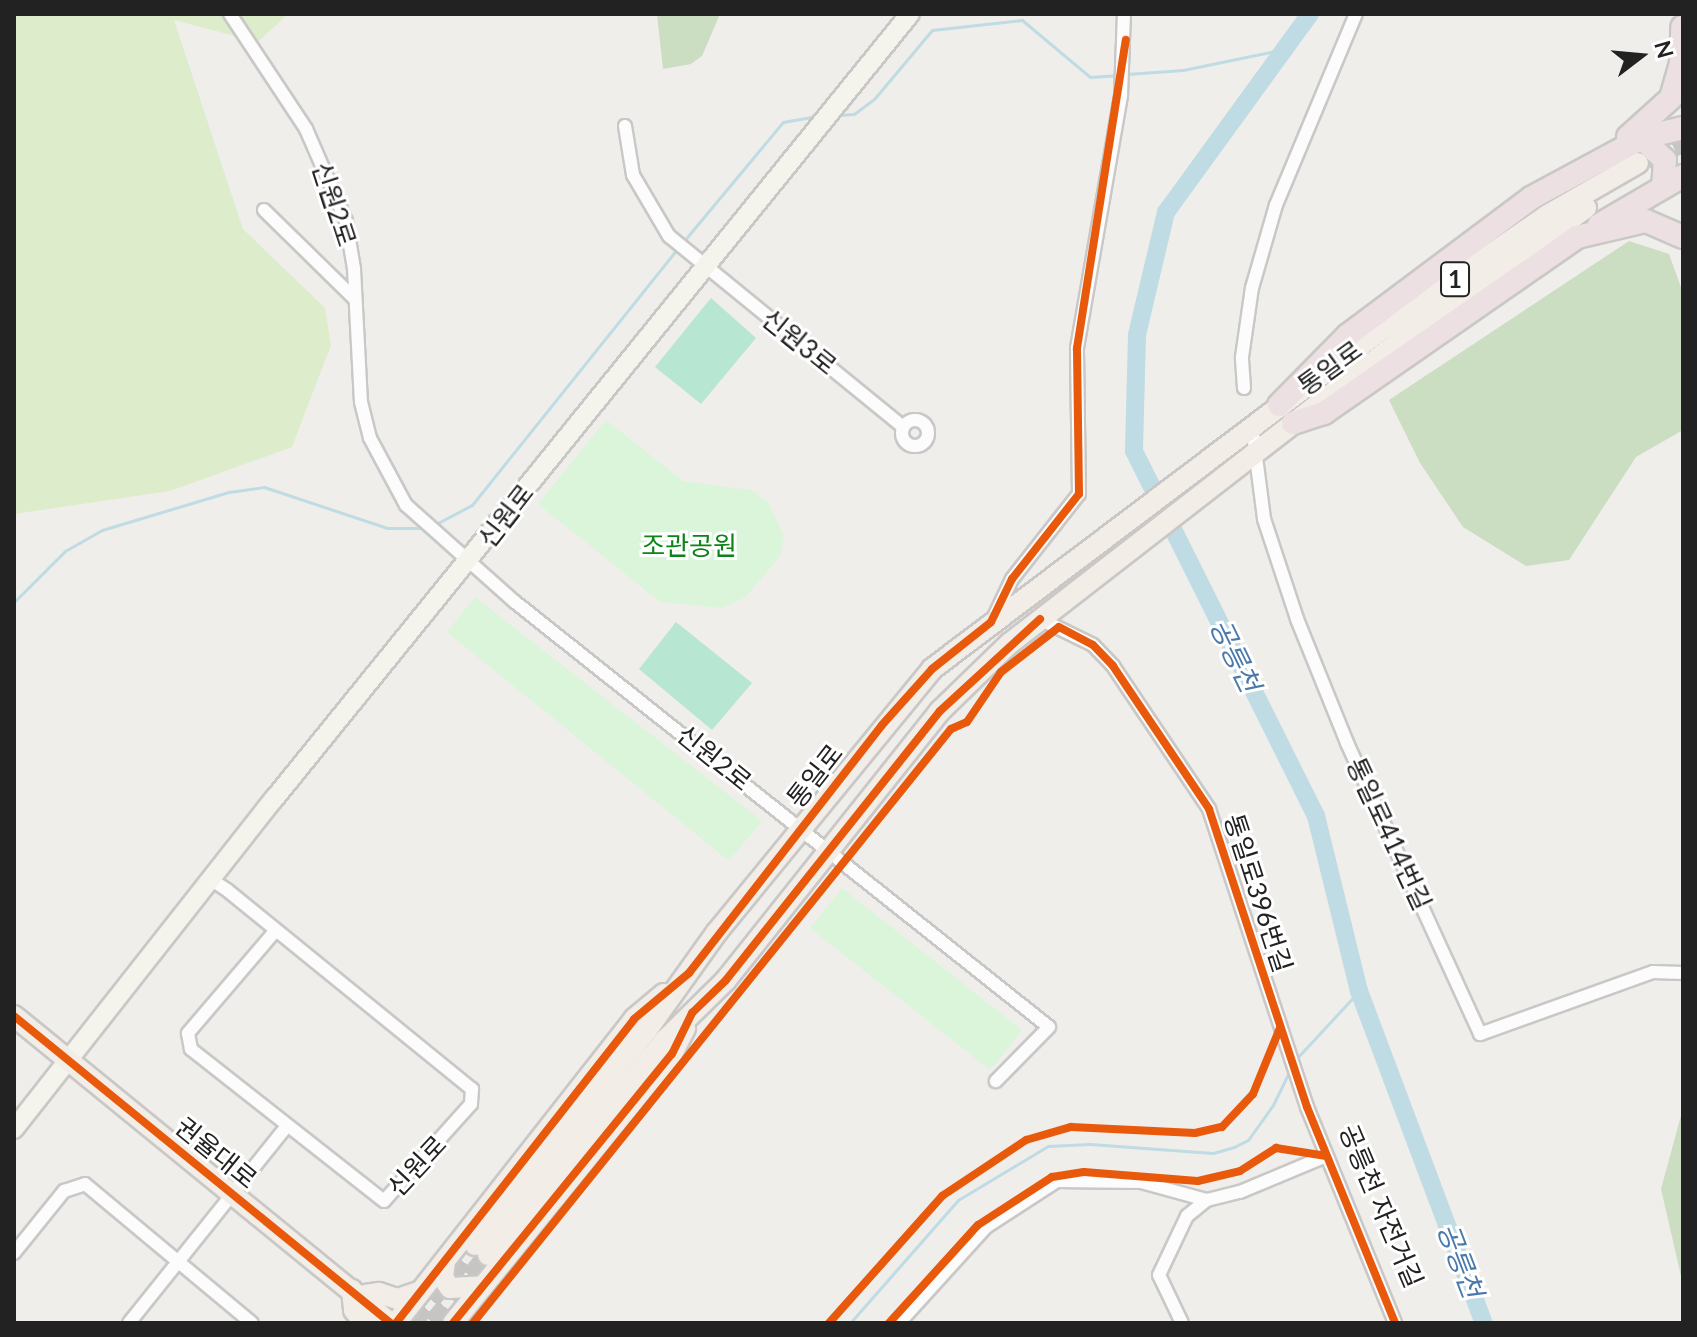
<!DOCTYPE html>
<meta charset="utf-8">
<style>
body{margin:0}
#map{position:relative;width:1697px;height:1337px;overflow:hidden;background:#f0eeeb;font-family:Lato,"Noto Sans KR",sans-serif}
div>[style]{position:absolute}
.grass>*{inset:0;background:#ddeccb}
.forest>*{inset:0;background:#cbdec1}
.park>*{inset:0;background:#daf5da}
.pitch>*{inset:0;background:#b7e6d2}
.stream>*{height:3px;margin:-1.5px;padding:0 1.5px;transform-origin:1.5px;border-radius:1.5px;background:#bfdbe3}
.river>*{height:18px;margin:-9px;padding:0 9px;transform-origin:9px;border-radius:9px;background:#bfdbe3}
.primary-tunnel>*{height:20px;margin-top:-10px;transform-origin:0;background:repeating-linear-gradient(90deg,#c7c5c3 0 20px,transparent 0 30px)}
.roads{filter:drop-shadow(2px 0 #c9c8c7) drop-shadow(-2px 0 #c9c8c7) drop-shadow(0 2px #c9c8c7) drop-shadow(0 -2px #c9c8c7)}
.street>*{height:12px;margin:-6px;padding:0 6px;transform-origin:6px;border-radius:6px;background:#fdfcfc}
.street>.ring{margin:-6px;padding:0;box-sizing:content-box;background:none;border:12px solid #fdfcfc;border-radius:50%}
.secondary>*{height:18px;margin:-9px;padding:0 9px;transform-origin:9px;border-radius:9px;background:#f4f4ed}
.primary>*{height:20px;margin:-10px;padding:0 10px;transform-origin:10px;border-radius:10px;background:#f3ede7}
.highway>*{height:22px;margin:-11px;padding:0 11px;transform-origin:11px;border-radius:11px;background:#ece0e2}
.cycleway>*{height:8px;margin:-4px;padding:0 4px;transform-origin:4px;border-radius:4px;background:#e8590c}
span{translate:-50% -50%;white-space:nowrap;text-align:center;line-height:1.15;-webkit-text-stroke:6px #fff;paint-order:stroke}
.shield-label span{padding:2px 6px;background:#fff;border:2px solid;border-radius:6px;-webkit-text-stroke-width:0}
.shield-label{font-size:24px;color:#222;font-weight:700}
.street-label{font-size:26px;color:#222}
.park-label{font-size:26px;color:#0c8416}
.water-label{font-size:28px;color:#4a7aab;font-style:italic}
.frame{position:absolute;inset:0;border:16px solid #222;pointer-events:none}
.north{position:absolute;left:1601px;top:16px;width:80px;height:80px;-webkit-text-stroke:6px #fff;paint-order:stroke;rotate:74deg;font-size:22px;font-weight:700;line-height:32px;text-align:center;color:#222}
.north::after{content:'';display:block;margin:auto;width:28px;height:36px;background:#222;clip-path:polygon(50% 0,100% 100%,50% 72%,0 100%)}
</style>
<div id="map">
<div class="grass">
<i style="clip-path:polygon(14px 14px,288px 14px,258px 42px,174px 20px,243px 229px,325px 308px,331px 345px,292px 447px,170px 491px,14px 514px)"></i>
</div>
<div class="forest">
<i style="clip-path:polygon(657px 14px,720px 14px,702px 56px,691px 64px,663px 69px)"></i>
<i style="clip-path:polygon(1629px 241px,1669px 254px,1683px 293px,1683px 430px,1636px 457px,1569px 560px,1526px 566px,1463px 527px,1420px 463px,1389px 400px)"></i>
<i style="clip-path:polygon(1683px 1108px,1683px 1285px,1661px 1189px)"></i>
</div>
<div class="park">
<i style="clip-path:polygon(606px 420px,683px 481px,751px 490px,768px 502px,784px 536px,780px 556px,746px 597px,722px 608px,660px 602px,538px 504px)"></i>
<i style="clip-path:polygon(475px 597px,762px 821px,729px 861px,447px 632px)"></i>
<i style="clip-path:polygon(842px 888px,1022px 1030px,994px 1066px,989px 1069px,810px 928px)"></i>
</div>
<div class="pitch">
<i style="clip-path:polygon(711px 298px,756px 338px,701px 404px,655px 367px)"></i>
<i style="clip-path:polygon(676px 622px,752px 683px,712px 730px,639px 669px)"></i>
</div>
<div class="stream">
<i style="left:1127px;top:74px;width:56px;rotate:-4.1deg"></i>
<i style="left:1183px;top:70px;width:103px;rotate:-11.7deg"></i>
<i style="left:838px;top:115px;width:16px;rotate:-4deg"></i>
<i style="left:854px;top:114px;width:26px;rotate:-37deg"></i>
<i style="left:875px;top:98px;width:89px;rotate:-50deg"></i>
<i style="left:932px;top:30px;width:91px;rotate:-6.3deg"></i>
<i style="left:1022px;top:20px;width:89px;rotate:40deg"></i>
<i style="left:1090px;top:77px;width:30px;rotate:-4deg"></i>
<i style="left:683px;top:242px;width:156px;rotate:-50.2deg"></i>
<i style="left:783px;top:122px;width:36px;rotate:-10deg"></i>
<i style="left:434px;top:525px;width:43px;rotate:-27.8deg"></i>
<i style="left:472px;top:505px;width:329px;rotate:-51.3deg"></i>
<i style="left:14px;top:602px;width:72px;rotate:-45deg"></i>
<i style="left:65px;top:551px;width:43px;rotate:-29.6deg"></i>
<i style="left:102px;top:530px;width:133px;rotate:-16.7deg"></i>
<i style="left:229px;top:492px;width:35px;rotate:-8deg"></i>
<i style="left:264px;top:487px;width:130px;rotate:18.4deg"></i>
<i style="left:387px;top:528px;width:36px"></i>
<i style="left:1297px;top:1058px;width:91px;rotate:-47.2deg"></i>
<i style="left:850px;top:1323px;width:164px;rotate:-48.7deg"></i>
<i style="left:958px;top:1200px;width:105px;rotate:-31deg"></i>
<i style="left:1048px;top:1146px;width:42px;rotate:-2.7deg"></i>
<i style="left:1090px;top:1144px;width:123px;rotate:4.2deg"></i>
<i style="left:1213px;top:1153px;width:22px;rotate:-16deg"></i>
<i style="left:1234px;top:1147px;width:16px;rotate:-27deg"></i>
<i style="left:1248px;top:1140px;width:43px;rotate:-54.5deg"></i>
<i style="left:1273px;top:1105px;width:41px;rotate:-64.1deg"></i>
</div>
<div class="river">
<i style="left:1310px;top:14px;width:245px;rotate:126deg"></i>
<i style="left:1166px;top:212px;width:126px;rotate:103.3deg"></i>
<i style="left:1137px;top:335px;width:116px;rotate:91.5deg"></i>
<i style="left:1134px;top:451px;width:408px;rotate:63.5deg"></i>
<i style="left:1316px;top:816px;width:180px;rotate:76.2deg"></i>
<i style="left:1359px;top:991px;width:355px;rotate:69.4deg"></i>
</div>
<div class="primary-tunnel">
<i style="left:1646px;top:159px;width:40px;rotate:-23.4deg"></i>
<i style="left:412px;top:1323px;width:100px;rotate:-51.1deg"></i>
<i style="left:433px;top:1323px;width:87px;rotate:-51deg"></i>
</div>
<div class="roads">
<div class="street">
<i style="left:230px;top:14px;width:138px;rotate:56.5deg"></i>
<i style="left:306px;top:129px;width:100px;rotate:66.5deg"></i>
<i style="left:346px;top:221px;width:49px;rotate:80.5deg"></i>
<i style="left:354px;top:269px;width:133px;rotate:87deg"></i>
<i style="left:361px;top:402px;width:37px;rotate:76deg"></i>
<i style="left:370px;top:438px;width:76px;rotate:61.8deg"></i>
<i style="left:406px;top:505px;width:146px;rotate:41.7deg"></i>
<i style="left:515px;top:602px;width:682px;rotate:38.52deg"></i>
<i style="left:1049px;top:1027px;width:76px;rotate:134.5deg"></i>
<i style="left:625px;top:126px;width:50px;rotate:80.7deg"></i>
<i style="left:633px;top:175px;width:71px;rotate:59.5deg"></i>
<i style="left:669px;top:236px;width:302px;rotate:39.2deg"></i>
<i style="left:264px;top:210px;width:127px;rotate:44.4deg"></i>
<i style="left:1244px;top:388px;width:31px;rotate:-94deg"></i>
<i style="left:1242px;top:357px;width:70px;rotate:-81.8deg"></i>
<i style="left:1252px;top:288px;width:86px;rotate:-73.9deg"></i>
<i style="left:1276px;top:205px;width:207px;rotate:-67.3deg"></i>
<i class="ring" style="left:902px;top:420px;width:14px;height:14px"></i>
<i style="left:1252px;top:426px;width:94px;rotate:82.6deg"></i>
<i style="left:1264px;top:519px;width:105px;rotate:71.7deg"></i>
<i style="left:1297px;top:619px;width:134px;rotate:68deg"></i>
<i style="left:1347px;top:743px;width:320px;rotate:65.4deg"></i>
<i style="left:1480px;top:1034px;width:184px;rotate:-19.7deg"></i>
<i style="left:1653px;top:972px;width:30px;rotate:2deg"></i>
<i style="left:993px;top:619px;width:44px;rotate:-64.6deg"></i>
<i style="left:1012px;top:579px;width:108px;rotate:-51.8deg"></i>
<i style="left:1079px;top:494px;width:146px;rotate:-90.8deg"></i>
<i style="left:1077px;top:348px;width:257px;rotate:-80.1deg"></i>
<i style="left:1121px;top:95px;width:81px;rotate:-87.9deg"></i>
<i style="left:1040px;top:619px;width:59px;rotate:26.1deg"></i>
<i style="left:1093px;top:645px;width:29px;rotate:46deg"></i>
<i style="left:1113px;top:666px;width:172px;rotate:56.1deg"></i>
<i style="left:1209px;top:809px;width:314px;rotate:71.8deg"></i>
<i style="left:1307px;top:1107px;width:233px;rotate:67.8deg"></i>
<i style="left:212px;top:880px;width:18px;rotate:34deg"></i>
<i style="left:227px;top:890px;width:316px;rotate:39.1deg"></i>
<i style="left:472px;top:1089px;width:15px;rotate:94deg"></i>
<i style="left:471px;top:1104px;width:130px;rotate:131.9deg"></i>
<i style="left:384px;top:1201px;width:246px;rotate:-141.8deg"></i>
<i style="left:191px;top:1049px;width:16px;rotate:-101deg"></i>
<i style="left:188px;top:1033px;width:135px;rotate:-49.5deg"></i>
<i style="left:14px;top:1253px;width:80px;rotate:-51.1deg"></i>
<i style="left:64px;top:1191px;width:22px;rotate:-18deg"></i>
<i style="left:85px;top:1184px;width:217px;rotate:39.8deg"></i>
<i style="left:129px;top:1323px;width:250px;rotate:-51.3deg"></i>
<i style="left:899px;top:1323px;width:130px;rotate:-47.8deg"></i>
<i style="left:986px;top:1227px;width:85px;rotate:-32.9deg"></i>
<i style="left:1057px;top:1181px;width:84px;rotate:0.7deg"></i>
<i style="left:1141px;top:1182px;width:68px;rotate:15.3deg"></i>
<i style="left:1207px;top:1200px;width:34px;rotate:-14deg"></i>
<i style="left:1240px;top:1192px;width:93px;rotate:-22.7deg"></i>
<i style="left:1182px;top:1323px;width:53px;rotate:-115.6deg"></i>
<i style="left:1159px;top:1275px;width:65px;rotate:-64.6deg"></i>
<i style="left:1187px;top:1216px;width:26px;rotate:-39deg"></i>
</div>
<div class="secondary">
<i style="left:14px;top:1129px;width:420px;rotate:-51.8deg"></i>
<i style="left:274px;top:799px;width:1010px;rotate:-50.99deg"></i>
</div>
<div class="primary">
<i style="left:14px;top:1016px;width:486px;rotate:39.2deg"></i>
<i style="left:475px;top:1245px;width:275px;rotate:-51.3deg"></i>
<i style="left:647px;top:1030px;width:120px;rotate:-54.5deg"></i>
<i style="left:717px;top:932px;width:340px;rotate:-50.7deg"></i>
<i style="left:932px;top:669px;width:573px;rotate:-37.05deg"></i>
<i style="left:1389px;top:324px;width:191px;rotate:-34.5deg"></i>
<i style="left:1546px;top:216px;width:106px;rotate:-29.9deg"></i>
<i style="left:488px;top:1255px;width:280px;rotate:-50.5deg"></i>
<i style="left:666px;top:1039px;width:84px;rotate:-44.5deg"></i>
<i style="left:726px;top:980px;width:344px;rotate:-51.5deg"></i>
<i style="left:940px;top:711px;width:96px;rotate:-44.2deg"></i>
<i style="left:1009px;top:644px;width:492px;rotate:-37.8deg"></i>
<i style="left:1398px;top:342px;width:231px;rotate:-35.5deg"></i>
<i style="left:445px;top:1261px;width:17px;rotate:97deg"></i>
<i style="left:443px;top:1278px;width:12px;rotate:55deg"></i>
<i style="left:450px;top:1288px;width:33px;rotate:-3deg"></i>
<i style="left:352px;top:1290px;width:20px;rotate:84deg"></i>
<i style="left:354px;top:1310px;width:16px;rotate:52deg"></i>
<i style="left:359px;top:1296px;width:20px;rotate:-9deg"></i>
<i style="left:379px;top:1293px;width:20px;rotate:18deg"></i>
<i style="left:398px;top:1299px;width:24px;rotate:-19deg"></i>
<i style="left:396px;top:1323px;width:386px;rotate:-51.9deg"></i>
<i style="left:634px;top:1019px;width:39px;rotate:-40deg"></i>
<i style="left:453px;top:1323px;width:347px;rotate:-50.9deg"></i>
<i style="left:672px;top:1054px;width:29px;rotate:-63deg"></i>
</div>
<div class="highway">
<i style="left:1628px;top:137px;width:58px;rotate:-42.2deg"></i>
<i style="left:1671px;top:98px;width:35px;rotate:-74deg"></i>
<i style="left:1681px;top:64px;width:37px;rotate:-88deg"></i>
<i style="left:1642px;top:138px;width:32px;rotate:44deg"></i>
<i style="left:1665px;top:160px;width:27px;rotate:94deg"></i>
<i style="left:1599px;top:225px;width:97px;rotate:-30.3deg"></i>
<i style="left:1279px;top:405px;width:98px;rotate:-45.4deg"></i>
<i style="left:1348px;top:335px;width:229px;rotate:-36.8deg"></i>
<i style="left:1531px;top:198px;width:126px;rotate:-28.4deg"></i>
<i style="left:1642px;top:138px;width:42px;rotate:-13.7deg"></i>
<i style="left:1293px;top:423px;width:33px;rotate:-18deg"></i>
<i style="left:1324px;top:413px;width:308px;rotate:-34.8deg"></i>
<i style="left:1577px;top:237px;width:71px;rotate:-13.1deg"></i>
<i style="left:1646px;top:221px;width:40px;rotate:23.4deg"></i>
</div>
</div>
<div class="cycleway">
<i style="left:14px;top:1016px;width:486px;rotate:39.2deg"></i>
<i style="left:396px;top:1323px;width:386px;rotate:-51.9deg"></i>
<i style="left:634px;top:1019px;width:72px;rotate:-39.9deg"></i>
<i style="left:689px;top:973px;width:314px;rotate:-52.1deg"></i>
<i style="left:882px;top:725px;width:75px;rotate:-48.2deg"></i>
<i style="left:932px;top:669px;width:75px;rotate:-38.5deg"></i>
<i style="left:991px;top:622px;width:48px;rotate:-64deg"></i>
<i style="left:1012px;top:579px;width:108px;rotate:-51.8deg"></i>
<i style="left:1079px;top:494px;width:146px;rotate:-90.8deg"></i>
<i style="left:1077px;top:348px;width:312px;rotate:-81deg"></i>
<i style="left:453px;top:1323px;width:347px;rotate:-50.9deg"></i>
<i style="left:672px;top:1054px;width:46px;rotate:-64deg"></i>
<i style="left:692px;top:1013px;width:47px;rotate:-44.1deg"></i>
<i style="left:726px;top:980px;width:344px;rotate:-51.5deg"></i>
<i style="left:940px;top:711px;width:136px;rotate:-42.6deg"></i>
<i style="left:473px;top:1323px;width:762px;rotate:-51.18deg"></i>
<i style="left:951px;top:729px;width:17px;rotate:-24deg"></i>
<i style="left:967px;top:722px;width:60px;rotate:-55.8deg"></i>
<i style="left:1001px;top:672px;width:73px;rotate:-37.8deg"></i>
<i style="left:1059px;top:627px;width:38px;rotate:28deg"></i>
<i style="left:1093px;top:645px;width:29px;rotate:46deg"></i>
<i style="left:1113px;top:666px;width:172px;rotate:56.1deg"></i>
<i style="left:1209px;top:809px;width:314px;rotate:71.8deg"></i>
<i style="left:1307px;top:1107px;width:233px;rotate:67.8deg"></i>
<i style="left:829px;top:1323px;width:170px;rotate:-48.3deg"></i>
<i style="left:942px;top:1196px;width:101px;rotate:-33.7deg"></i>
<i style="left:1026px;top:1140px;width:47px;rotate:-16.1deg"></i>
<i style="left:1071px;top:1127px;width:124px;rotate:2.8deg"></i>
<i style="left:1195px;top:1133px;width:28px;rotate:-13deg"></i>
<i style="left:1222px;top:1127px;width:45px;rotate:-46.8deg"></i>
<i style="left:1253px;top:1094px;width:71px;rotate:-67.8deg"></i>
<i style="left:889px;top:1323px;width:132px;rotate:-47.8deg"></i>
<i style="left:978px;top:1225px;width:88px;rotate:-33deg"></i>
<i style="left:1052px;top:1177px;width:32px;rotate:-9deg"></i>
<i style="left:1084px;top:1172px;width:114px;rotate:4.5deg"></i>
<i style="left:1198px;top:1181px;width:43px;rotate:-13.4deg"></i>
<i style="left:1240px;top:1171px;width:43px;rotate:-32.6deg"></i>
<i style="left:1276px;top:1148px;width:51px;rotate:9.1deg"></i>
</div>
<div class="shield-label">
<span style="left:1455px;top:279px">1</span>
</div>
<div class="street-label">
<span style="left:334px;top:204px;rotate:72deg">신원2로</span>
<span style="left:799px;top:342px;rotate:39deg">신원3로</span>
<span style="left:1330px;top:368px;rotate:-36deg">통일로</span>
<span style="left:506px;top:516px;rotate:-52deg">신원로</span>
<span style="left:714px;top:758px;rotate:39deg">신원2로</span>
<span style="left:815px;top:776px;rotate:-52deg">통일로</span>
<span style="left:1389px;top:834px;rotate:65deg">통일로414번길</span>
<span style="left:1258px;top:893px;rotate:72deg">통일로396번길</span>
<span style="left:216px;top:1153px;rotate:39deg">권율대로</span>
<span style="left:417px;top:1166px;rotate:-47deg">신원로</span>
<span style="left:1381px;top:1206px;rotate:67deg">공릉천 자전거길</span>
</div>
<div class="park-label">
<span style="left:689px;top:546px">조관공원</span>
</div>
<div class="water-label">
<span style="left:1236px;top:655px;rotate:64deg">공릉천</span>
<span style="left:1461px;top:1260px;rotate:69deg">공릉천</span>
</div>
<div class="frame"></div>
<div class="north">N</div>
</div>
